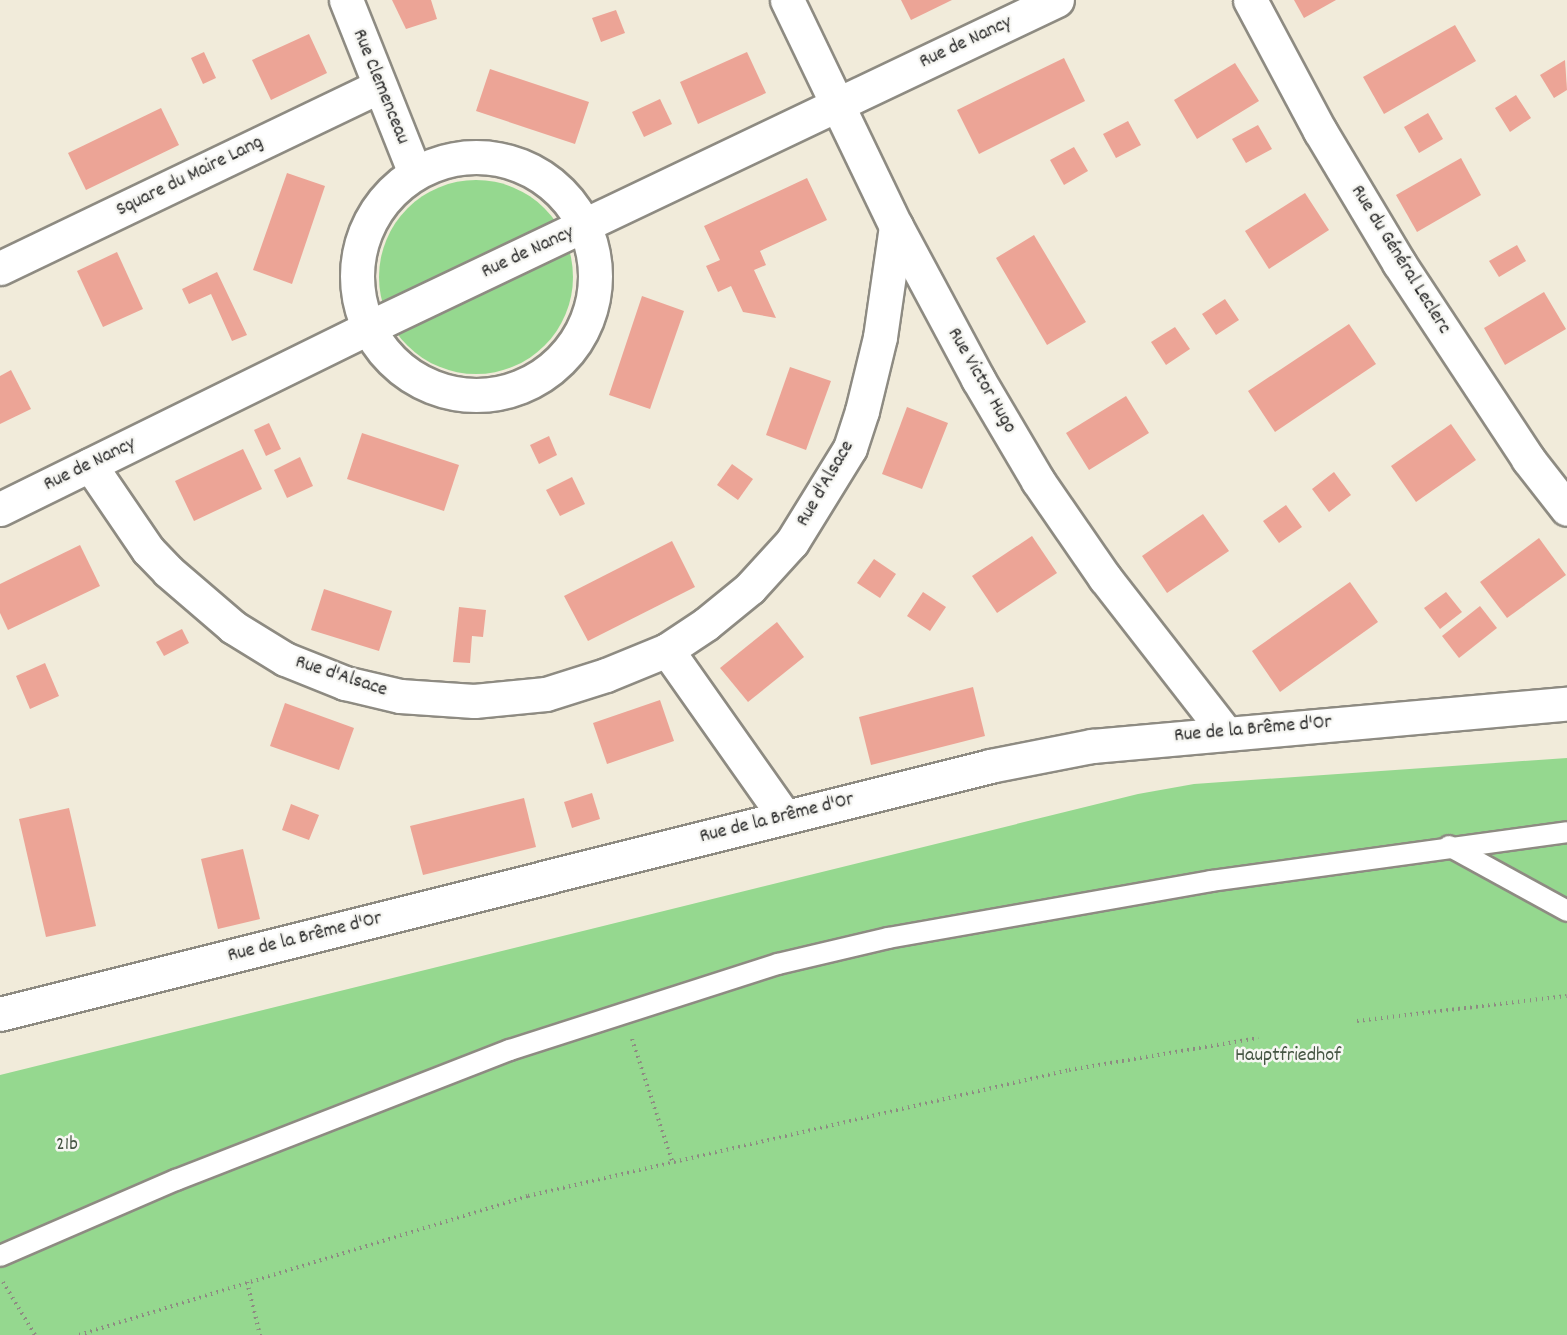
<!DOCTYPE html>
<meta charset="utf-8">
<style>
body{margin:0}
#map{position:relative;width:1567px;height:1335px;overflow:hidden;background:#f1ebda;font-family:Dekko,sans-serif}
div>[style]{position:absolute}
.green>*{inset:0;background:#95d88f}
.round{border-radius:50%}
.building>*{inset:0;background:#eca496}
.path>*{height:4px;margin-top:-2px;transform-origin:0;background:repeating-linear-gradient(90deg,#8e8b82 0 1.5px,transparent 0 6px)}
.roads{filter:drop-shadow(2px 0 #8e8b82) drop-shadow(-2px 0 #8e8b82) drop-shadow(0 2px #8e8b82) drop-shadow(0 -2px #8e8b82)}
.lane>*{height:20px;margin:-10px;padding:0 10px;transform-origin:10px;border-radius:10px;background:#fff}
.street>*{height:33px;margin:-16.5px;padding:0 16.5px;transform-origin:16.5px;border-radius:16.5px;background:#fff}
.street>.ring{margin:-16.5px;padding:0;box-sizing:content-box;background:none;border:33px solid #fff;border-radius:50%}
span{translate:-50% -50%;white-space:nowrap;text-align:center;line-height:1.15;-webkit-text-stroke:5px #f6f6f2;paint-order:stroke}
.street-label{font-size:20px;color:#2b2b2b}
.park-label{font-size:20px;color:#465644}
</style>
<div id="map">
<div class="green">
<i class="round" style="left:379px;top:180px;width:194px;height:194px"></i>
<i style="clip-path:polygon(1567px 758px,1567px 1335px,0 1335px,0 1075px,1138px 794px,1194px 784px)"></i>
</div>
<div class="building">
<i style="clip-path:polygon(392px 0,431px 0,437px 19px,406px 29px)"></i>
<i style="clip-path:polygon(901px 0,952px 0,911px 20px)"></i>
<i style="clip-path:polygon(1294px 0,1336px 0,1304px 18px)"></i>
<i style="clip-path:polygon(616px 10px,625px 33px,601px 42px,592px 18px)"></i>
<i style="clip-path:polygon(1455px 25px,1476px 61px,1384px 114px,1363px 77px)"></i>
<i style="clip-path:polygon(309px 34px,327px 73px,271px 100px,252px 60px)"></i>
<i style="clip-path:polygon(204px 52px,216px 78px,203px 84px,191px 58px)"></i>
<i style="clip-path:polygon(747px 52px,766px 93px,698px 124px,680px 82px)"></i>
<i style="clip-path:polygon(1064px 58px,1085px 101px,979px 154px,957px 110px)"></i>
<i style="clip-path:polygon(1565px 60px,1567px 90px,1554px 98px,1540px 75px)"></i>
<i style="clip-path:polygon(1235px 63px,1259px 101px,1197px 139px,1174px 100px)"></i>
<i style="clip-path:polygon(490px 69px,589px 102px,575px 144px,476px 111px)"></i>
<i style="clip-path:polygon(1516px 95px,1531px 118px,1510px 132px,1495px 108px)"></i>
<i style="clip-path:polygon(660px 99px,672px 124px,644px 137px,632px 112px)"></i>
<i style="clip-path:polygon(161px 108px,179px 145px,86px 190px,68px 153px)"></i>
<i style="clip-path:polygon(1428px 113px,1443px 139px,1419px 153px,1404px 127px)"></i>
<i style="clip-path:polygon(1128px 121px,1141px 145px,1116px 158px,1103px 134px)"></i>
<i style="clip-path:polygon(1258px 125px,1272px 149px,1246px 163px,1232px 139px)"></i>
<i style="clip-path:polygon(1074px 147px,1088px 171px,1064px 185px,1050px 160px)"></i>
<i style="clip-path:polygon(1461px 158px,1481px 195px,1417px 232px,1396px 195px)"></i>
<i style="clip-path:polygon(287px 173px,325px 186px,292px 284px,253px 270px)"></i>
<i style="clip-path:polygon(807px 178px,827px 220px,760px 251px,766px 265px,754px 270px,776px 318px,743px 312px,731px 286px,718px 292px,706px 266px,720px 260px,704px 226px)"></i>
<i style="clip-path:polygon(1305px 193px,1329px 230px,1269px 269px,1245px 231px)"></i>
<i style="clip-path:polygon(1034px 235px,1086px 322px,1047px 345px,996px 258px)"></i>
<i style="clip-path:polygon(1517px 245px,1526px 261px,1499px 277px,1489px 261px)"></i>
<i style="clip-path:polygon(117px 252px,143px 309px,103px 327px,77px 271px)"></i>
<i style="clip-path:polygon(217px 272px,247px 335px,232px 341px,211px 294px,189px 304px,182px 289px)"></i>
<i style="clip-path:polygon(1544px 292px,1566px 329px,1505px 365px,1484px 328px)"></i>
<i style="clip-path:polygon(642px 296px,684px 311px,650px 409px,609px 395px)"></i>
<i style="clip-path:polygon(1225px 299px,1239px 320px,1216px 335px,1202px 314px)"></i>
<i style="clip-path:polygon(1349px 324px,1376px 364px,1275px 432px,1248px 391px)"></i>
<i style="clip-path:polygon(1175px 327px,1190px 349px,1166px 365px,1151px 342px)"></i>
<i style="clip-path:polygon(790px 367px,831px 381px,806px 450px,766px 435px)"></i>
<i style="clip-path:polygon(11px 370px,31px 409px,0 424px,0 376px)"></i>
<i style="clip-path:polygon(1126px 396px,1149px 433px,1089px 470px,1066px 433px)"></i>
<i style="clip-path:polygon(907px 407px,948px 423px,922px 489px,882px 474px)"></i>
<i style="clip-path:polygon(269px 423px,281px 449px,266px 456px,254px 430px)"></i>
<i style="clip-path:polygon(1451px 424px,1476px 460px,1416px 502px,1391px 466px)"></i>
<i style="clip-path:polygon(362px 433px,459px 465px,444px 511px,347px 479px)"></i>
<i style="clip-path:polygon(549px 436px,557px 455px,539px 464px,530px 445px)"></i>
<i style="clip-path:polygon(243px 449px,262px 489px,194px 521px,175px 481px)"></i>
<i style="clip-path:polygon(300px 457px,313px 486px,287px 498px,274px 470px)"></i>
<i style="clip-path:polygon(732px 464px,753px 479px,738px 500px,717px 485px)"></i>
<i style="clip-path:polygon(1334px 472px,1351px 495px,1329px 512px,1312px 489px)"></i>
<i style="clip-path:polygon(572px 477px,585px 504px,560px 516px,546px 490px)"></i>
<i style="clip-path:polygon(1286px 505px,1302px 527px,1279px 543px,1263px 521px)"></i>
<i style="clip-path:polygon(1203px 514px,1229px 551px,1167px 593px,1142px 556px)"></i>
<i style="clip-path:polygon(1032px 536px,1057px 573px,997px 613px,972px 576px)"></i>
<i style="clip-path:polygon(1539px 538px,1566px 575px,1507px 618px,1480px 582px)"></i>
<i style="clip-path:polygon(672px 541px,695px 587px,588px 641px,564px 596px)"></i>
<i style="clip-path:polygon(80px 545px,100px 586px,8px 630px,0 613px,0 584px)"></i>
<i style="clip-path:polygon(874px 559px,896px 574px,880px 598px,857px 583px)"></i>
<i style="clip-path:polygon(1350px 582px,1378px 622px,1280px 692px,1252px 651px)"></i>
<i style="clip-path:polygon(324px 589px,392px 611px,379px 651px,311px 630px)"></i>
<i style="clip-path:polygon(923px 592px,946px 607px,930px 631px,907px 616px)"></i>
<i style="clip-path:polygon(1446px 592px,1462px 612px,1440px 629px,1424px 608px)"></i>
<i style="clip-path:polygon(1480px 606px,1497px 628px,1459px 658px,1442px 636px)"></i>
<i style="clip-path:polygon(459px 607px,486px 610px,483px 637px,472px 636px,470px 663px,453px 662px)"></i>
<i style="clip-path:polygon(777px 622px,804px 657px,748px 702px,720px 668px)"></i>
<i style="clip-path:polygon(182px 629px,189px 643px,164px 656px,156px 642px)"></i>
<i style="clip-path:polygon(45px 663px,59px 696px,30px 709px,16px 676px)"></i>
<i style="clip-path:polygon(973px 687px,985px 736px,871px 765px,859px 717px)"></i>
<i style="clip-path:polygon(660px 700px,674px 741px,607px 764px,593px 723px)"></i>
<i style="clip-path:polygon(285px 703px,354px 728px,339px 770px,270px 746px)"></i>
<i style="clip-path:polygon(592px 793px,600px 819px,572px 828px,564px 802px)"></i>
<i style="clip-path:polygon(524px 798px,536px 847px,423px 875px,410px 826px)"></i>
<i style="clip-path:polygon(291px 804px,319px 815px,309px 840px,282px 830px)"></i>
<i style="clip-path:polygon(69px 808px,96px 926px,46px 937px,19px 819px)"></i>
<i style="clip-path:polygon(243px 849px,260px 919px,218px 929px,201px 859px)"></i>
</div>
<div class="path">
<i style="left:1357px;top:1021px;width:211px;rotate:-6.8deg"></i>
<i style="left:632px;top:1039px;width:128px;rotate:71.8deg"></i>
<i style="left:3px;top:1282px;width:62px;rotate:58.9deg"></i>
<i style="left:247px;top:1282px;width:55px;rotate:76.2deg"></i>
<i style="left:79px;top:1335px;width:470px;rotate:-17.2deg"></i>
<i style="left:528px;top:1196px;width:555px;rotate:-13.11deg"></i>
<i style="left:1069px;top:1070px;width:192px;rotate:-9.6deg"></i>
</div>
<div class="roads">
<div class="lane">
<i style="left:1449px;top:846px;width:135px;rotate:28.8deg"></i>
<i style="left:0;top:1256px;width:192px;rotate:-23.4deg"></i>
<i style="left:176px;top:1180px;width:358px;rotate:-21.3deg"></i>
<i style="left:510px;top:1050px;width:281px;rotate:-17.8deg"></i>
<i style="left:778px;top:964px;width:113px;rotate:-13.3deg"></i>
<i style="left:888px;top:938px;width:328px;rotate:-10deg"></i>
<i style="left:1211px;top:881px;width:359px;rotate:-7.8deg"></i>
</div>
<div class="street">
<i style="left:346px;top:0;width:186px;rotate:68.3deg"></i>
<i style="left:787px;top:0;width:251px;rotate:64.3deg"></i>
<i style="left:896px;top:226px;width:174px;rotate:61.8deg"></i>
<i style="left:978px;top:379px;width:118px;rotate:59.5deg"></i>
<i style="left:1038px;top:481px;width:118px;rotate:55.4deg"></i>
<i style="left:1105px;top:578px;width:195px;rotate:52.1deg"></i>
<i style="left:1250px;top:0;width:149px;rotate:61.9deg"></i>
<i style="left:1320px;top:131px;width:154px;rotate:59.1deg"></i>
<i style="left:1399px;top:263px;width:235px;rotate:56.6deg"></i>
<i style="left:1528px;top:459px;width:63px;rotate:52deg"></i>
<i class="ring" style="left:357px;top:157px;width:205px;height:205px"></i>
<i style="left:0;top:268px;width:421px;rotate:-25.6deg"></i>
<i style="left:90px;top:465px;width:103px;rotate:55.7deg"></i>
<i style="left:148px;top:550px;width:29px;rotate:46deg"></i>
<i style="left:168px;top:571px;width:86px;rotate:40.7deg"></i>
<i style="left:233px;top:627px;width:61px;rotate:31.6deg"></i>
<i style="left:285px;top:659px;width:65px;rotate:21.8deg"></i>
<i style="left:345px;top:683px;width:57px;rotate:13.3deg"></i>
<i style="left:400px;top:696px;width:74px;rotate:3.9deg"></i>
<i style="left:474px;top:701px;width:72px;rotate:-5.6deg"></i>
<i style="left:546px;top:694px;width:63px;rotate:-17.6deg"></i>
<i style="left:606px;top:675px;width:66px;rotate:-22.3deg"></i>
<i style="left:667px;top:650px;width:47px;rotate:-33.7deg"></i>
<i style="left:706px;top:624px;width:57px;rotate:-39.3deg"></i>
<i style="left:750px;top:588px;width:62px;rotate:-47.6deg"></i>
<i style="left:792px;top:542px;width:110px;rotate:-58.3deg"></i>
<i style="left:850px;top:448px;width:39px;rotate:-72deg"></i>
<i style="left:862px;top:411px;width:76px;rotate:-76.3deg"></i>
<i style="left:880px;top:337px;width:112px;rotate:-81.8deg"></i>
<i style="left:0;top:509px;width:410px;rotate:-26.2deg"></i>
<i style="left:368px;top:328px;width:763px;rotate:-25.46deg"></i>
<i style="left:667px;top:650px;width:204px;rotate:54.8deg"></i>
<i style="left:0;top:1014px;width:1021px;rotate:-14.06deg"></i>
<i style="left:990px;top:766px;width:104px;rotate:-11.1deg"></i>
<i style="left:1092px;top:746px;width:477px;rotate:-5.1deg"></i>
</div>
</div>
<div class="street-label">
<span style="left:966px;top:43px;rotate:-25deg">Rue de Nancy</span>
<span style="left:380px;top:87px;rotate:68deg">Rue Clemenceau</span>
<span style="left:190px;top:177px;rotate:-26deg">Square du Maire Lang</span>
<span style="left:528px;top:253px;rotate:-25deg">Rue de Nancy</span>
<span style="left:1400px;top:260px;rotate:58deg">Rue du Général Leclerc</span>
<span style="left:981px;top:381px;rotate:60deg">Rue Victor Hugo</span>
<span style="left:90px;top:465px;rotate:-26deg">Rue de Nancy</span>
<span style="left:826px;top:484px;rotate:-60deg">Rue d'Alsace</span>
<span style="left:341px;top:677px;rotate:18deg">Rue d'Alsace</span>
<span style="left:1253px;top:730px;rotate:-5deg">Rue de la Brême d'Or</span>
<span style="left:777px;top:819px;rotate:-14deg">Rue de la Brême d'Or</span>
<span style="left:305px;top:938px;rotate:-14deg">Rue de la Brême d'Or</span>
</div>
<div class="park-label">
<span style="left:1288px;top:1056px">Hauptfriedhof</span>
<span style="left:67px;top:1145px">21b</span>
</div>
</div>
